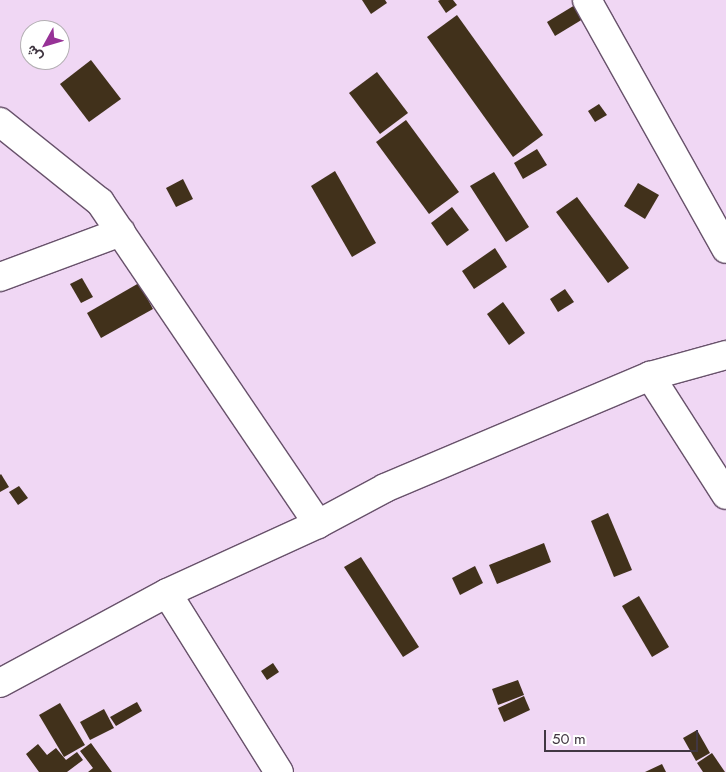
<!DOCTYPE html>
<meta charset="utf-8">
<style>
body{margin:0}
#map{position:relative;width:726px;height:772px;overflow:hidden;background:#f0d7f4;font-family:Jost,Vazirmatn,sans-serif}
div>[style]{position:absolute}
.building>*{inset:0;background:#41311b}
.roads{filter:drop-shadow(1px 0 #68526b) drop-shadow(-1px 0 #68526b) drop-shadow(0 1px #68526b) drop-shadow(0 -1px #68526b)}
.minor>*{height:28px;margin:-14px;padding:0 14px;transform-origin:14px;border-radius:14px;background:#fff}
span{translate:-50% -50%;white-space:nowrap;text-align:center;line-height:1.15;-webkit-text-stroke:5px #fff;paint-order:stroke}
.north{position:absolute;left:20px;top:20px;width:50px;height:50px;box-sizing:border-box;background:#fff;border:1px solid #b3afb3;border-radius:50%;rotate:231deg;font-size:14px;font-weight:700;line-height:20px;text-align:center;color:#413742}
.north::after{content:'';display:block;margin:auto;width:18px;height:22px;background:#973297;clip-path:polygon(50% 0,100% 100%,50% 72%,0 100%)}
.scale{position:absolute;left:544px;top:730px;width:154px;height:22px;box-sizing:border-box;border:2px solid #413742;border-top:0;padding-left:6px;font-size:15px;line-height:18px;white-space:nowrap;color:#413742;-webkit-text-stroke:4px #fff;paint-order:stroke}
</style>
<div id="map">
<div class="building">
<i style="clip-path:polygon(362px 0,385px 0,387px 3px,371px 14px)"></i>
<i style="clip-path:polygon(440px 0,453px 0,457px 5px,446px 13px,438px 1px)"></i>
<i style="clip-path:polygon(575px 5px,583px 19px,555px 36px,547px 22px)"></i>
<i style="clip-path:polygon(457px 15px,543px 135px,513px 157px,427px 37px)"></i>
<i style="clip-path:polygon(91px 60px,121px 99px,89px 122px,60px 84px)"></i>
<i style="clip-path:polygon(377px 72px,408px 113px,380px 134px,349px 93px)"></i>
<i style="clip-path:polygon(599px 104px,607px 115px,595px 122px,588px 111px)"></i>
<i style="clip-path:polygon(406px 120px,459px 192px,429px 214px,376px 142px)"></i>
<i style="clip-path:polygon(537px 149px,547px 165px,523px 179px,514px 163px)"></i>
<i style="clip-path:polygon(335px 171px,376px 243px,352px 257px,311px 186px)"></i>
<i style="clip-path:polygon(494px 172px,529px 227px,506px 242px,470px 186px)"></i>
<i style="clip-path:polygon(183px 179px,193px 199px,176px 207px,166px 188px)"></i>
<i style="clip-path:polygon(638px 183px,659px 195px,645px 219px,624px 206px)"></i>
<i style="clip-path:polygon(577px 197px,629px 268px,608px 283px,556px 212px)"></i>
<i style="clip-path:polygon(452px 207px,469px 230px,447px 246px,431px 223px)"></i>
<i style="clip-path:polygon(495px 248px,507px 267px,474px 289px,462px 271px)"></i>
<i style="clip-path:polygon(82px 278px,93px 297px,81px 303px,70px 284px)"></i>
<i style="clip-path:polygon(139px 283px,153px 309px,101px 338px,87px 313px)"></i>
<i style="clip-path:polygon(565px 289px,574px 302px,558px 312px,550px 299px)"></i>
<i style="clip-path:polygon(503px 302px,525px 333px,509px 345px,487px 314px)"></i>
<i style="clip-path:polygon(1px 474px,9px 487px,0 492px,0 475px)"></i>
<i style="clip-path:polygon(19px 486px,28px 498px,18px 505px,9px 492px)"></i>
<i style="clip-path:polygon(608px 513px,632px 570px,614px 577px,591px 521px)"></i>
<i style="clip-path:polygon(544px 543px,551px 562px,497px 584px,489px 565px)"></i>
<i style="clip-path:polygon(361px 557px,419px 647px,403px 657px,344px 567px)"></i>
<i style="clip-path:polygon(475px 566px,483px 583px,460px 595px,452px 578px)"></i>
<i style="clip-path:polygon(639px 596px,669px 647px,652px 657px,622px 606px)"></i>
<i style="clip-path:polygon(273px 663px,279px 672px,267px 680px,261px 671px)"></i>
<i style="clip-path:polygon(518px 680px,524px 695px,498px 705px,492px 689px)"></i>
<i style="clip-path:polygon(524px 696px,530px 710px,504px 722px,498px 708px)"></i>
<i style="clip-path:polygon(137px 702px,142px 711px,116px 726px,110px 717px)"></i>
<i style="clip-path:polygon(60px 703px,85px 745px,64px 757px,39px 715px)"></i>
<i style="clip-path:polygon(104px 709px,114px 728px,90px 740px,80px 722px)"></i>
<i style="clip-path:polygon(697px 730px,710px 753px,696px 761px,683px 738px)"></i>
<i style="clip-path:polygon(91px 743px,112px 772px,88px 772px,93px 768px,80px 751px)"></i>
<i style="clip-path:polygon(38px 744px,47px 755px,56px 748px,66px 760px,77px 752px,83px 760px,67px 772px,39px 772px,26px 754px)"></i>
<i style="clip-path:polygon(712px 753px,725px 772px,703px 772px,697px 763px)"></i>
<i style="clip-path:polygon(662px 764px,666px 772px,645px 772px)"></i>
</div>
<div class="roads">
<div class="minor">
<i style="left:587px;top:0;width:285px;rotate:60.8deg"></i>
<i style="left:0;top:122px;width:128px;rotate:38.7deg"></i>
<i style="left:100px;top:202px;width:389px;rotate:55.9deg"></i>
<i style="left:0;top:277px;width:129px;rotate:-20.4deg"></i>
<i style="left:650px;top:376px;width:141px;rotate:57.4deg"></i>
<i style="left:167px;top:593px;width:211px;rotate:58deg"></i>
<i style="left:0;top:683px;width:190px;rotate:-28.3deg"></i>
<i style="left:167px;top:593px;width:166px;rotate:-24.6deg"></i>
<i style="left:318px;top:524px;width:76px;rotate:-28.2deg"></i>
<i style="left:385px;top:488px;width:288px;rotate:-22.9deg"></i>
<i style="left:650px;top:376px;width:79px;rotate:-15.4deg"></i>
</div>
</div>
<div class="north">ش</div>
<div class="scale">50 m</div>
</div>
